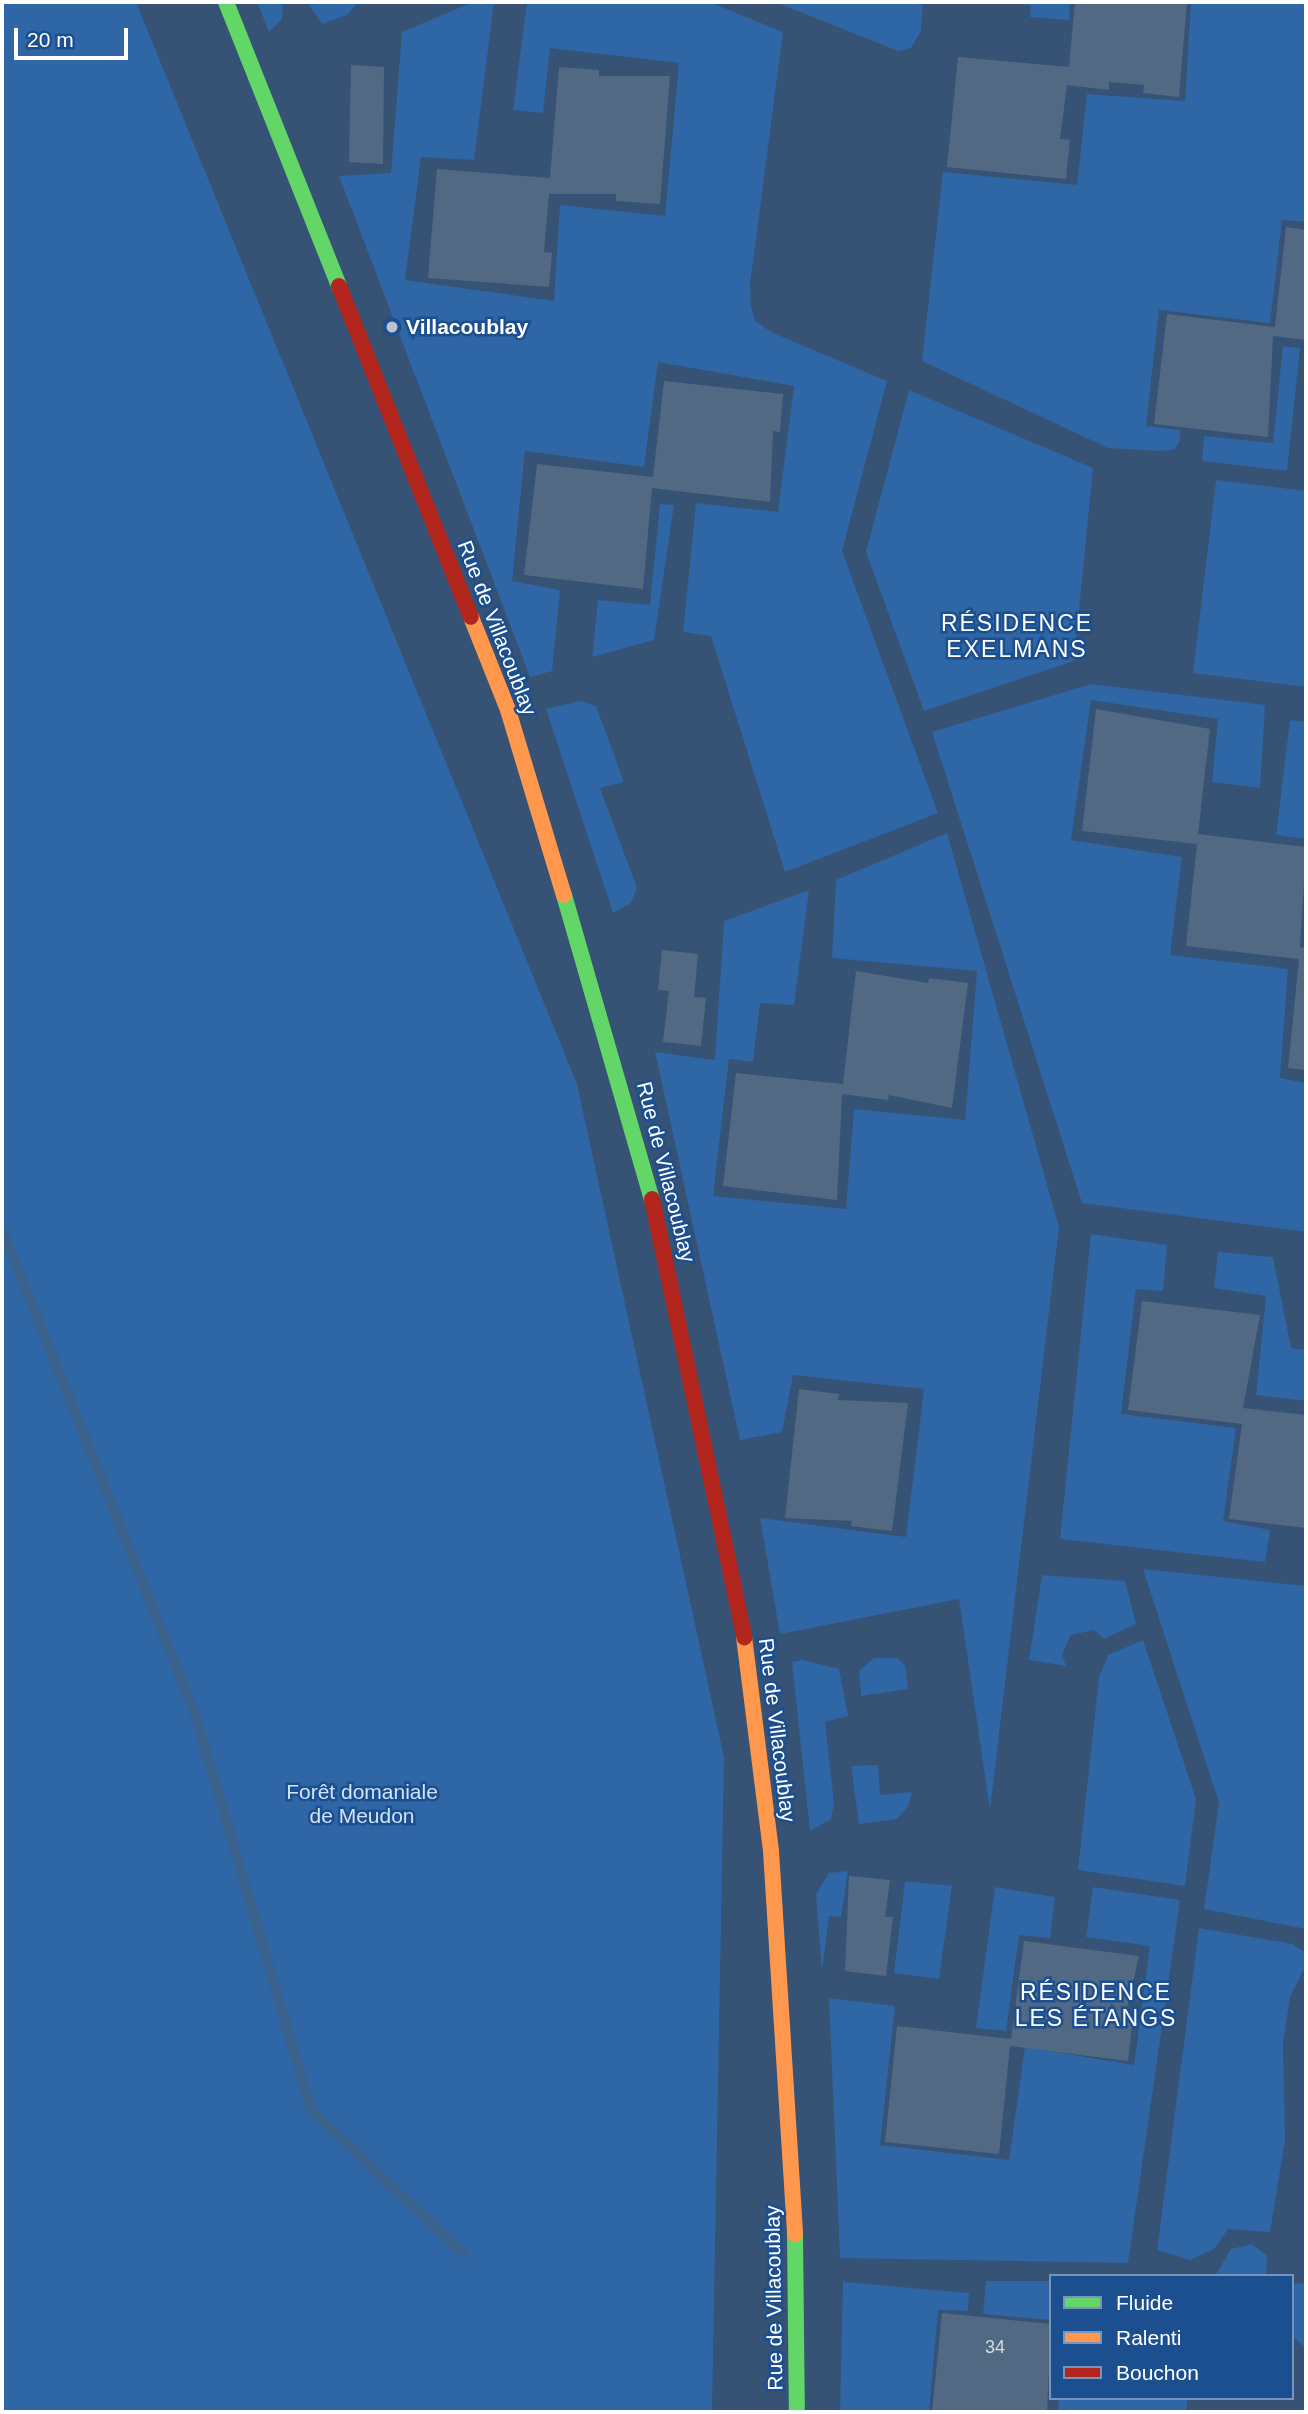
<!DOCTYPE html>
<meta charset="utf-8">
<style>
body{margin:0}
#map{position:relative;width:1308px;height:2414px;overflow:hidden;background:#365274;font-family:Arial,sans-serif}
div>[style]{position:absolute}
.green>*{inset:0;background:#2f66a5}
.stream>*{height:10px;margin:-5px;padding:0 5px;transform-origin:5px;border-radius:5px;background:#3b618d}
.building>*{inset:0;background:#526984}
.fast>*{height:16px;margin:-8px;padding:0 8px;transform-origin:8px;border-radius:8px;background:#63d668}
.slow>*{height:16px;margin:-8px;padding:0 8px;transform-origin:8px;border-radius:8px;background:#ff974d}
.jam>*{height:16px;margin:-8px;padding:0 8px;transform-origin:8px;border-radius:8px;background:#b3261e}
.dots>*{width:19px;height:19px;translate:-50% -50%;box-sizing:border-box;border:4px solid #1b4f8f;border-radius:50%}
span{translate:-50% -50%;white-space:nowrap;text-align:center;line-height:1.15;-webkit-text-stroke:5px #1b4f8f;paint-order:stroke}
.number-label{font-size:18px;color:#d4dae0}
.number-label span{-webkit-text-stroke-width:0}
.poi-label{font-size:21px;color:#fff;font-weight:700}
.left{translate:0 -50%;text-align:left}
.street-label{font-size:21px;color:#fff}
.park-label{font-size:21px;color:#cfe3fa}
.neighbourhood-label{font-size:23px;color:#fff;letter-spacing:2px}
.frame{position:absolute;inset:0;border:4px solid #fff;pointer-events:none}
.legend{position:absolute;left:1049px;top:2274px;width:245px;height:126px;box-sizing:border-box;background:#1b4f8f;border:2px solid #7695bc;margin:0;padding:9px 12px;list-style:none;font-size:21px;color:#fff}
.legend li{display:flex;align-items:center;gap:14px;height:35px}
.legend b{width:35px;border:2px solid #7695bc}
.scale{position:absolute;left:14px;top:28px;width:114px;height:32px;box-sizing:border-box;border:4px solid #fff;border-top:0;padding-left:9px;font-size:21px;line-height:24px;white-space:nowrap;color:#fff;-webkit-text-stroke:5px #1b4f8f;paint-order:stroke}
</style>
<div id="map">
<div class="green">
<i style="clip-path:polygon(2px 2px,136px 2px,577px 1084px,724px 1757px,712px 2412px,2px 2412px)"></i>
<i style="clip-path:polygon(257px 2px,283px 2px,282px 19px,269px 32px)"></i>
<i style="clip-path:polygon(307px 2px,359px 2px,347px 15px,322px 24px)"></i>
<i style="clip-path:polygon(473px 2px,494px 2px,474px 160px,421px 157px,405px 280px,554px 301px,560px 205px,665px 216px,679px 63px,550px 48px,543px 113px,513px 110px,527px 2px,709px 2px,783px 32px,750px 285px,751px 306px,755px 321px,773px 333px,887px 381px,842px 551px,938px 813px,785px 872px,711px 636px,683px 632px,696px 503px,778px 512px,794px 386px,658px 362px,644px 467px,525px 451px,512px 581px,560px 590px,552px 671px,530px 677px,339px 176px,391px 173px,402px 32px)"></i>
<i style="clip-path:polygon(775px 2px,923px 2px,921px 31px,911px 48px,898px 51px)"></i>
<i style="clip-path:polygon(1016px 2px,1070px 2px,1069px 20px,1030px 17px,1031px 6px)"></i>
<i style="clip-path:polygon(1191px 2px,1306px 2px,1306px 222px,1282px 220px,1270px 323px,1159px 310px,1146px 426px,1180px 430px,1180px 440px,1175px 449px,1160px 451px,1108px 448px,922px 361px,943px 172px,1077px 185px,1087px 94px,1185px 101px)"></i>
<i style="clip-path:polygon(1283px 346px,1300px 348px,1287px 471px,1202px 461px,1204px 436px,1273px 443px)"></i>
<i style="clip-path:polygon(909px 390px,1093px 468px,1074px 661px,924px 711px,866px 552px)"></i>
<i style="clip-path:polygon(1216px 480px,1306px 491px,1306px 687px,1193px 673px)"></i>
<i style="clip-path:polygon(660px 504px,674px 505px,654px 640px,592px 657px,598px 600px,650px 605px)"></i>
<i style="clip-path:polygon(1091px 684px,1265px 705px,1260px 788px,1212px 782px,1218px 719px,1091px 700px,1071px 840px,1182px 857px,1170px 955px,1288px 969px,1280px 1078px,1306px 1083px,1306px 1232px,1082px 1203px,932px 732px)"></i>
<i style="clip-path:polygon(580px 701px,596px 706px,624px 782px,600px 788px,637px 888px,631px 903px,613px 913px,546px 709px)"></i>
<i style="clip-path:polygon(1290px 720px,1306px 722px,1306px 839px,1276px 835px)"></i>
<i style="clip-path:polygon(947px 833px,1059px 1227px,990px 1810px,959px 1599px,780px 1634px,760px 1518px,906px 1537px,924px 1389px,793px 1375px,782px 1432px,740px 1440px,655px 1052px,715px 1060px,724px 921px,809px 890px,794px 1005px,760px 1003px,753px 1062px,729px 1059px,713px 1196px,846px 1209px,854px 1109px,965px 1120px,977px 971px,832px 958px,836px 880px)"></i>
<i style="clip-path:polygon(1091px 1234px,1167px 1245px,1163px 1291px,1136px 1289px,1121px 1414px,1236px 1428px,1223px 1521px,1270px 1530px,1265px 1562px,1060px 1539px)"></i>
<i style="clip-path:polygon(1218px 1252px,1273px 1257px,1291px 1348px,1306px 1350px,1306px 1401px,1256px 1395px,1266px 1296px,1214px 1288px)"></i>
<i style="clip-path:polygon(1143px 1569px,1306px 1586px,1306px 1929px,1204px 1909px,1219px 1803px)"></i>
<i style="clip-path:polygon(1042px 1575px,1125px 1581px,1136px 1624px,1104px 1639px,1094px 1630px,1071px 1635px,1062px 1655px,1066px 1666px,1029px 1660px)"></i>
<i style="clip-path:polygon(1143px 1640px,1196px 1799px,1185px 1886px,1078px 1870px,1099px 1677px,1108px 1655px)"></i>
<i style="clip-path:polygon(874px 1658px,897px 1658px,905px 1665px,908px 1689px,861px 1696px,859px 1671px)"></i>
<i style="clip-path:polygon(802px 1660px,839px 1669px,848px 1716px,825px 1722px,834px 1803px,831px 1819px,810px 1831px,792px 1662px)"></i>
<i style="clip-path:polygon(878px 1765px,880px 1795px,912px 1792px,909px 1805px,897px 1819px,859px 1824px,851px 1766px)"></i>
<i style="clip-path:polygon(848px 1871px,841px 1917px,829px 1916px,822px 1971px,816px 1894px,829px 1873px)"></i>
<i style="clip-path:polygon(905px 1881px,952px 1886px,939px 1979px,894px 1973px)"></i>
<i style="clip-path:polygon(995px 1887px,1055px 1897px,1050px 1938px,1019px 1935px,1006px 2031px,976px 2028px)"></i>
<i style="clip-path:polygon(1093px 1887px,1180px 1900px,1128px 2263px,840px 2258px,829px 1998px,895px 2006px,880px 2145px,1009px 2160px,1025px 2047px,1134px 2065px,1150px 1946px,1086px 1937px)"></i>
<i style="clip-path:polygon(1199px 1928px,1293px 1944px,1306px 1953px,1306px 1965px,1290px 1997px,1283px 2043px,1285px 2140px,1270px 2232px,1228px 2229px,1214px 2249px,1190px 2260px,1157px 2250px)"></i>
<i style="clip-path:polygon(1252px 2244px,1267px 2256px,1266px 2276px,1215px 2276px,1231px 2249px)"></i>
<i style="clip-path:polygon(986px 2281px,1051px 2281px,1051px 2320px,983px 2314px)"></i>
<i style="clip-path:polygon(843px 2282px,969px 2293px,968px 2311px,938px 2310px,929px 2412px,840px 2412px)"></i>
<i style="clip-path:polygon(1292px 2283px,1306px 2284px,1306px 2348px,1292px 2336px)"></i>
<i style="clip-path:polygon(1059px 2398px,1188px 2398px,1186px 2412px,1058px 2412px)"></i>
</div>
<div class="stream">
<i style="left:2px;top:1229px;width:525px;rotate:68.32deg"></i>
<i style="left:196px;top:1717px;width:409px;rotate:73.7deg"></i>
<i style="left:311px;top:2110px;width:210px;rotate:43.3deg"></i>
</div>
<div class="building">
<i style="clip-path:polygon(1075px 2px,1187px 2px,1179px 97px,1143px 93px,1144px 85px,1109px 82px,1109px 90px,1067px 85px,1060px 139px,1070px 140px,1066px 179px,947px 167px,958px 57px,1069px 67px)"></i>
<i style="clip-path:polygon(351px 65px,384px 67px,383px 164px,349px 162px)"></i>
<i style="clip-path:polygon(559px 67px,599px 70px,599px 76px,670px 76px,660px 204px,616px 201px,616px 194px,549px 194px,544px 252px,552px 253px,549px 287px,428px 278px,437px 169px,550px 178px)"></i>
<i style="clip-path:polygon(1286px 227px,1306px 230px,1306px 340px,1273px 336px,1268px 437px,1154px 424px,1167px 314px,1275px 327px)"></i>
<i style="clip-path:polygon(664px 381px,783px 394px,780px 432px,773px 431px,770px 502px,652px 488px,643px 589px,524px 575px,537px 464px,653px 477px)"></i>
<i style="clip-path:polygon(1096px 709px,1210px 729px,1198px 834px,1306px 847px,1300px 947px,1306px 948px,1306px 1070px,1288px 1068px,1299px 959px,1186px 946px,1197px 844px,1082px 831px)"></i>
<i style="clip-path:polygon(662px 950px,698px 954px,694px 997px,706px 998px,701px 1046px,663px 1042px,669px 991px,658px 990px)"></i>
<i style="clip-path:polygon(856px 971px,928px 983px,929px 978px,968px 983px,952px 1108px,889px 1095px,888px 1100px,842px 1094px,837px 1200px,723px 1186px,736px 1073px,843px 1084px)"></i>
<i style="clip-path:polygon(1142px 1301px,1260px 1315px,1243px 1408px,1306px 1415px,1306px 1528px,1229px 1519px,1242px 1424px,1128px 1410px)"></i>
<i style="clip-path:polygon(799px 1389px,839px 1394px,838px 1400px,908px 1403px,892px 1531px,851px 1526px,852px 1521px,785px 1518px)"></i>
<i style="clip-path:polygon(849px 1876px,890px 1880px,885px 1917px,893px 1917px,886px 1976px,845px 1971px)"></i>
<i style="clip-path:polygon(1024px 1941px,1139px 1956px,1125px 2017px,1133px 2017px,1128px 2061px,1010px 2046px,999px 2154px,885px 2142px,897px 2026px,1011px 2039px)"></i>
<i style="clip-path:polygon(942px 2313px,1051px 2324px,1047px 2412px,932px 2412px)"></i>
</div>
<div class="fast">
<i style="left:226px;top:2px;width:306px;rotate:68.3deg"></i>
<i style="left:564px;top:895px;width:316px;rotate:73.9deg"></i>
<i style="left:795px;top:2234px;width:178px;rotate:89.4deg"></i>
</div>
<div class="slow">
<i style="left:471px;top:617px;width:100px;rotate:68.3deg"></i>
<i style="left:508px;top:710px;width:193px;rotate:73.2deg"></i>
<i style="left:744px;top:1637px;width:216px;rotate:82.8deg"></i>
<i style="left:771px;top:1851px;width:384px;rotate:86.4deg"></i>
</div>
<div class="jam">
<i style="left:339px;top:286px;width:356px;rotate:68.3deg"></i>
<i style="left:652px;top:1199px;width:448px;rotate:78.1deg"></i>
</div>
<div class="dots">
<i style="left:392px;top:327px;background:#b9c2ce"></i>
</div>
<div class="number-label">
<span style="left:995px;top:2347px">34</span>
</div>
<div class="poi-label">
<span class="left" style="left:406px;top:327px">Villacoublay</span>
</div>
<div class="street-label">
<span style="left:497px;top:628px;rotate:69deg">Rue de Villacoublay</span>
<span style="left:666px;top:1172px;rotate:76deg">Rue de Villacoublay</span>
<span style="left:777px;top:1730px;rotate:83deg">Rue de Villacoublay</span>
<span style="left:774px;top:2298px;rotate:-91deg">Rue de Villacoublay</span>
</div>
<div class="park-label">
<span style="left:362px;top:1804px">Forêt domaniale<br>de Meudon</span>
</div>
<div class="neighbourhood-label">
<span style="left:1017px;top:636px">RÉSIDENCE<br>EXELMANS</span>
<span style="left:1096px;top:2005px">RÉSIDENCE<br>LES ÉTANGS</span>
</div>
<div class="frame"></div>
<ul class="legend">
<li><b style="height:9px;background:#63d668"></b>Fluide</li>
<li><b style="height:9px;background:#ff974d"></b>Ralenti</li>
<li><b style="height:9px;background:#b3261e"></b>Bouchon</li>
</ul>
<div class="scale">20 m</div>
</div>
